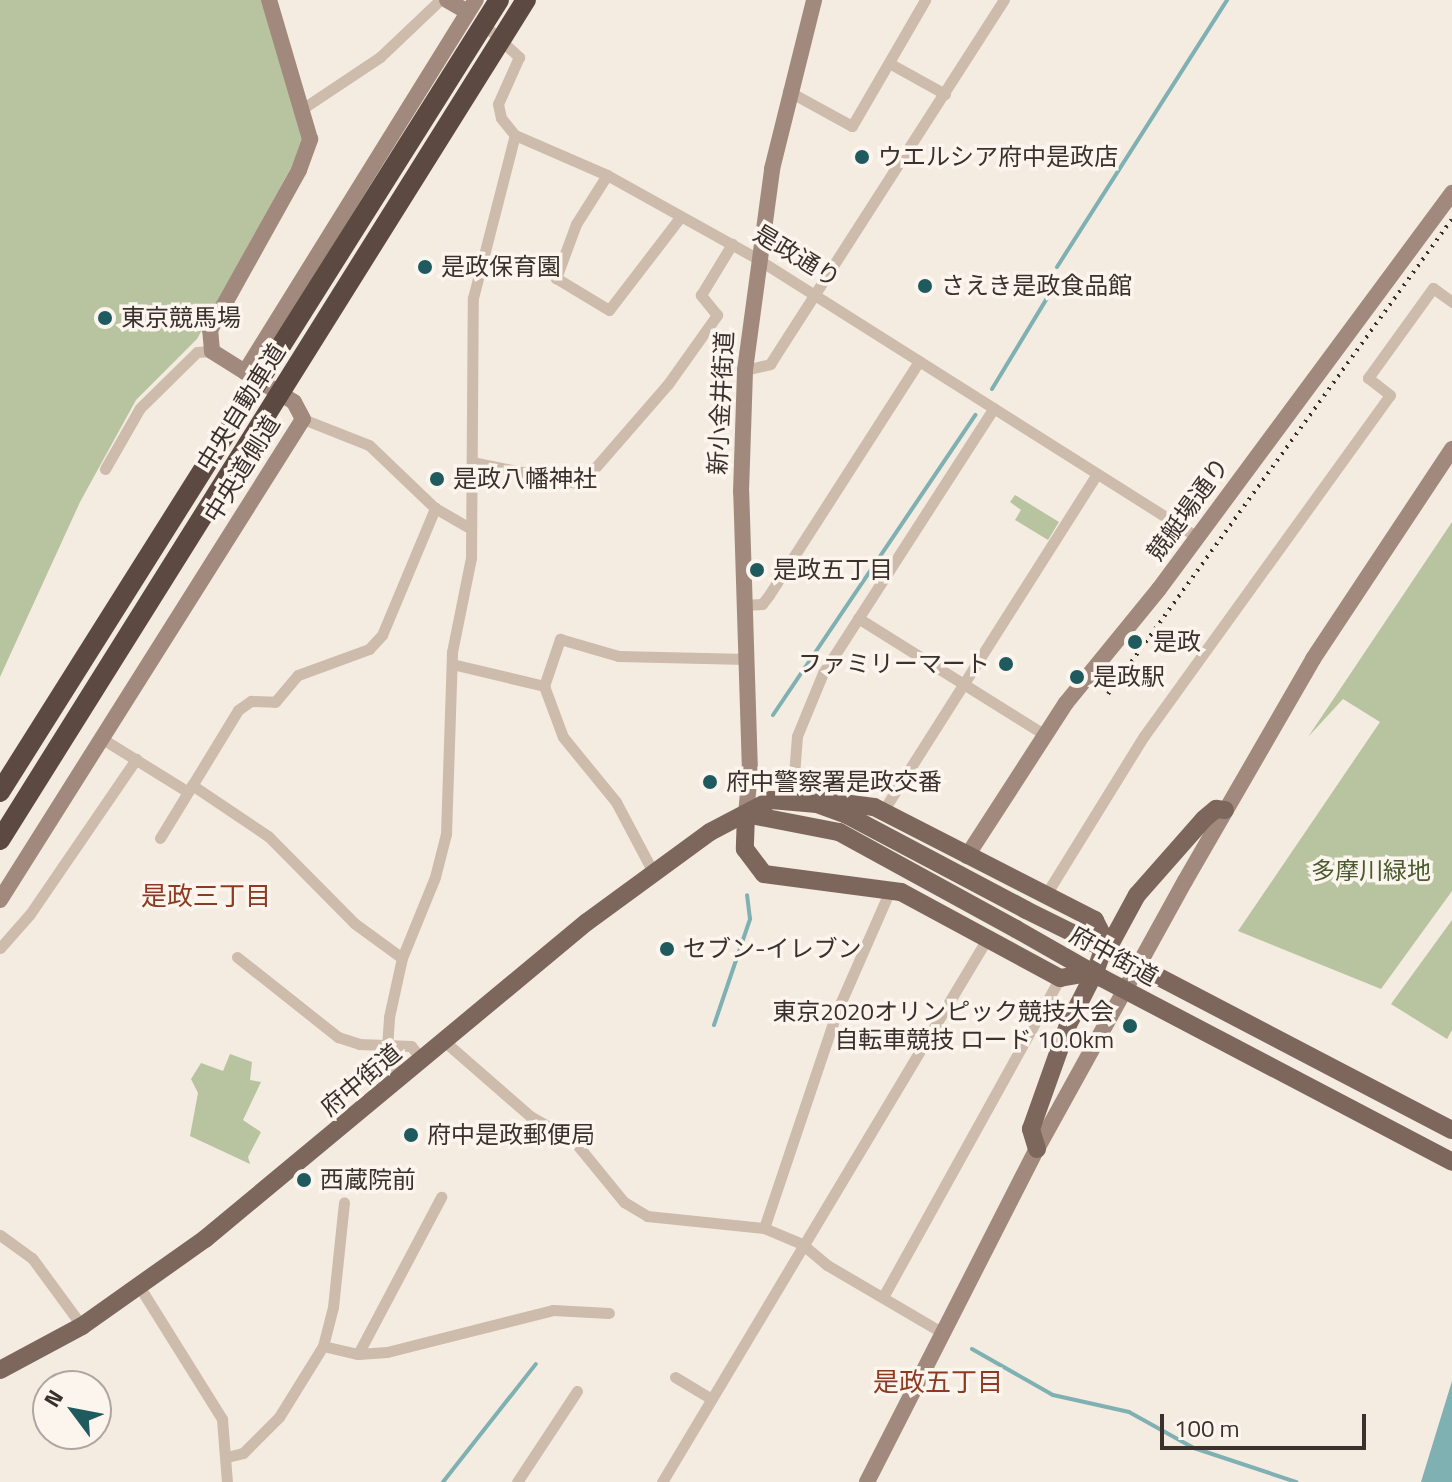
<!DOCTYPE html>
<meta charset="utf-8">
<style>
body{margin:0}
#map{position:relative;width:1452px;height:1482px;overflow:hidden;background:#f4ebe1;font-family:"Titillium Web","Noto Sans JP",sans-serif}
div>[style]{position:absolute}
.green>*{inset:0;background:#b8c4a0}
.water>*{inset:0;background:#7fb0b2}
.stream>*{height:4px;margin:-2px;padding:0 2px;transform-origin:2px;border-radius:2px;background:#7fb0b2}
.street>*{height:11px;margin:-5.5px;padding:0 5.5px;transform-origin:5.5px;border-radius:5.5px;background:#cdbbac}
.secondary>*{height:16px;margin:-8px;padding:0 8px;transform-origin:8px;border-radius:8px;background:#a18a7d}
.primary>*{height:18px;margin:-9px;padding:0 9px;transform-origin:9px;border-radius:9px;background:#7d675c}
.rail>*{height:4px;margin-top:-2px;transform-origin:0;background:repeating-linear-gradient(90deg,#3b302b 0 2px,transparent 0 8px)}
.primary-bridge>*{height:18px;margin:-9px;padding:0 9px;transform-origin:9px;border-radius:9px;background:#7d675c}
.highway-bridge>*{height:20px;margin:-10px;padding:0 10px;transform-origin:10px;border-radius:10px;background:#5c4a42}
.dots>*{width:22px;height:22px;translate:-50% -50%;box-sizing:border-box;border:4px solid #fbf5ee;border-radius:50%}
span{translate:-50% -50%;white-space:nowrap;text-align:center;line-height:1.15;-webkit-text-stroke:7px #fbf5ee;paint-order:stroke}
.poi-label{font-size:24px;color:#3b302b}
.left{translate:0 -50%;text-align:left}
.right{translate:-100% -50%;text-align:right}
.street-label{font-size:24px;color:#3b302b}
.park-label{font-size:24px;color:#4a5a2e}
.neighbourhood-label{font-size:26px;color:#8c3b22}
.north{position:absolute;left:32px;top:1370px;width:80px;height:80px;box-sizing:border-box;background:#fbf5ee;border:2px solid #aea6a0;border-radius:50%;rotate:302deg;font-size:22px;font-weight:700;line-height:32px;text-align:center;color:#3b302b}
.north::after{content:'';display:block;margin:auto;width:28px;height:36px;background:#1f5a5e;clip-path:polygon(50% 0,100% 100%,50% 72%,0 100%)}
.scale{position:absolute;left:1160px;top:1414px;width:206px;height:36px;box-sizing:border-box;border:4px solid #3b302b;border-top:0;padding-left:10px;font-size:24px;line-height:28px;white-space:nowrap;color:#3b302b;-webkit-text-stroke:6px #fbf5ee;paint-order:stroke}
</style>
<div id="map">
<div class="green">
<i style="clip-path:polygon(0 0,262px 0,304px 144px,197px 339px,136px 400px,80px 502px,0 677px)"></i>
<i style="clip-path:polygon(1015px 495px,1059px 522px,1048px 540px,1015px 520px,1021px 510px,1010px 502px)"></i>
<i style="clip-path:polygon(1452px 522px,1452px 891px,1381px 989px,1238px 931px,1380px 722px,1343px 699px,1308px 737px)"></i>
<i style="clip-path:polygon(1452px 920px,1452px 1030px,1447px 1039px,1391px 1004px)"></i>
<i style="clip-path:polygon(230px 1054px,252px 1062px,250px 1080px,261px 1082px,243px 1120px,261px 1132px,248px 1157px,250px 1164px,190px 1136px,198px 1093px,191px 1079px,201px 1063px,223px 1071px)"></i>
</div>
<div class="water">
<i style="clip-path:polygon(1452px 1381px,1452px 1482px,1421px 1482px)"></i>
</div>
<div class="stream">
<i style="left:1057px;top:267px;width:317px;rotate:-57.5deg"></i>
<i style="left:992px;top:389px;width:127px;rotate:-58.8deg"></i>
<i style="left:773px;top:715px;width:362px;rotate:-56deg"></i>
<i style="left:714px;top:1025px;width:112px;rotate:-71.2deg"></i>
<i style="left:750px;top:919px;width:24px;rotate:-97deg"></i>
<i style="left:972px;top:1349px;width:93px;rotate:29.6deg"></i>
<i style="left:1053px;top:1395px;width:78px;rotate:12.6deg"></i>
<i style="left:1129px;top:1412px;width:74px;rotate:29deg"></i>
<i style="left:1194px;top:1448px;width:108px;rotate:18.4deg"></i>
<i style="left:443px;top:1482px;width:150px;rotate:-51.8deg"></i>
</div>
<div class="street">
<i style="left:481px;top:22px;width:52px;rotate:42.6deg"></i>
<i style="left:519px;top:57px;width:51px;rotate:114.1deg"></i>
<i style="left:498px;top:104px;width:14px;rotate:78deg"></i>
<i style="left:501px;top:118px;width:22px;rotate:51deg"></i>
<i style="left:515px;top:135px;width:100px;rotate:23.5deg"></i>
<i style="left:607px;top:175px;width:171px;rotate:29.1deg"></i>
<i style="left:756px;top:258px;width:520px;rotate:32.29deg"></i>
<i style="left:889px;top:63px;width:64px;rotate:29deg"></i>
<i style="left:788px;top:91px;width:73px;rotate:28.7deg"></i>
<i style="left:852px;top:126px;width:146px;rotate:-59.9deg"></i>
<i style="left:302px;top:109px;width:94px;rotate:-33.7deg"></i>
<i style="left:380px;top:57px;width:83px;rotate:-43.5deg"></i>
<i style="left:607px;top:175px;width:58px;rotate:122.3deg"></i>
<i style="left:576px;top:224px;width:58px;rotate:110.3deg"></i>
<i style="left:556px;top:278px;width:62px;rotate:31.1deg"></i>
<i style="left:609px;top:310px;width:118px;rotate:-52.5deg"></i>
<i style="left:745px;top:370px;width:26px;rotate:-13deg"></i>
<i style="left:770px;top:364px;width:433px;rotate:-57.3deg"></i>
<i style="left:303px;top:419px;width:71px;rotate:21.5deg"></i>
<i style="left:369px;top:445px;width:91px;rotate:43.7deg"></i>
<i style="left:435px;top:508px;width:39px;rotate:30deg"></i>
<i style="left:472px;top:462px;width:111px;rotate:11.4deg"></i>
<i style="left:581px;top:484px;width:133px;rotate:-49deg"></i>
<i style="left:668px;top:384px;width:85px;rotate:-54.6deg"></i>
<i style="left:717px;top:315px;width:26px;rotate:-129deg"></i>
<i style="left:701px;top:295px;width:60px;rotate:-58.7deg"></i>
<i style="left:105px;top:469px;width:70px;rotate:-60.2deg"></i>
<i style="left:140px;top:408px;width:80px;rotate:-44.5deg"></i>
<i style="left:197px;top:352px;width:15px;rotate:-4deg"></i>
<i style="left:745px;top:605px;width:17px;rotate:-3deg"></i>
<i style="left:762px;top:604px;width:11px;rotate:-52deg"></i>
<i style="left:769px;top:595px;width:278px;rotate:-57.3deg"></i>
<i style="left:858px;top:618px;width:221px;rotate:32deg"></i>
<i style="left:452px;top:664px;width:95px;rotate:13.4deg"></i>
<i style="left:544px;top:686px;width:54px;rotate:69.6deg"></i>
<i style="left:563px;top:737px;width:84px;rotate:50.8deg"></i>
<i style="left:616px;top:802px;width:79px;rotate:62.1deg"></i>
<i style="left:544px;top:686px;width:50px;rotate:-71.2deg"></i>
<i style="left:560px;top:639px;width:60px;rotate:16.3deg"></i>
<i style="left:618px;top:656px;width:129px;rotate:1.3deg"></i>
<i style="left:101px;top:738px;width:102px;rotate:31.8deg"></i>
<i style="left:192px;top:785px;width:92px;rotate:33.9deg"></i>
<i style="left:268px;top:836px;width:122px;rotate:45.3deg"></i>
<i style="left:354px;top:923px;width:59px;rotate:36.1deg"></i>
<i style="left:792px;top:801px;width:65px;rotate:-85.6deg"></i>
<i style="left:797px;top:736px;width:68px;rotate:-67.6deg"></i>
<i style="left:823px;top:673px;width:315px;rotate:-57.2deg"></i>
<i style="left:883px;top:811px;width:399px;rotate:-57.6deg"></i>
<i style="left:160px;top:838px;width:150px;rotate:-58.6deg"></i>
<i style="left:238px;top:710px;width:16px;rotate:-35deg"></i>
<i style="left:251px;top:701px;width:24px;rotate:2deg"></i>
<i style="left:275px;top:702px;width:35px;rotate:-50deg"></i>
<i style="left:298px;top:675px;width:76px;rotate:-20.1deg"></i>
<i style="left:369px;top:649px;width:19px;rotate:-47deg"></i>
<i style="left:382px;top:635px;width:138px;rotate:-67.3deg"></i>
<i style="left:1045px;top:896px;width:188px;rotate:-58.3deg"></i>
<i style="left:1144px;top:736px;width:420px;rotate:-54.2deg"></i>
<i style="left:1390px;top:395px;width:28px;rotate:-142deg"></i>
<i style="left:1368px;top:378px;width:111px;rotate:-54.2deg"></i>
<i style="left:1433px;top:288px;width:24px;rotate:36deg"></i>
<i style="left:0;top:948px;width:45px;rotate:-48.6deg"></i>
<i style="left:30px;top:914px;width:188px;rotate:-55.6deg"></i>
<i style="left:237px;top:957px;width:129px;rotate:38.4deg"></i>
<i style="left:338px;top:1037px;width:22px;rotate:18deg"></i>
<i style="left:359px;top:1044px;width:52px;rotate:2.2deg"></i>
<i style="left:411px;top:1046px;width:18px;rotate:52deg"></i>
<i style="left:444px;top:1041px;width:114px;rotate:41.1deg"></i>
<i style="left:530px;top:1116px;width:51px;rotate:29.6deg"></i>
<i style="left:574px;top:1141px;width:79px;rotate:50.7deg"></i>
<i style="left:624px;top:1202px;width:27px;rotate:31deg"></i>
<i style="left:647px;top:1216px;width:118px;rotate:5.9deg"></i>
<i style="left:764px;top:1228px;width:41px;rotate:22.8deg"></i>
<i style="left:802px;top:1244px;width:33px;rotate:40deg"></i>
<i style="left:827px;top:1265px;width:132px;rotate:30.4deg"></i>
<i style="left:400px;top:1079px;width:35px;rotate:-112deg"></i>
<i style="left:387px;top:1047px;width:30px;rotate:-86deg"></i>
<i style="left:389px;top:1017px;width:60px;rotate:-77.6deg"></i>
<i style="left:402px;top:958px;width:87px;rotate:-67.8deg"></i>
<i style="left:435px;top:877px;width:44px;rotate:-75.7deg"></i>
<i style="left:446px;top:834px;width:182px;rotate:-88.1deg"></i>
<i style="left:452px;top:652px;width:96px;rotate:-78.6deg"></i>
<i style="left:471px;top:558px;width:260px;rotate:-89.6deg"></i>
<i style="left:473px;top:298px;width:168px;rotate:-75.6deg"></i>
<i style="left:764px;top:1228px;width:229px;rotate:-71.4deg"></i>
<i style="left:837px;top:1011px;width:132px;rotate:-66.3deg"></i>
<i style="left:0;top:1235px;width:39px;rotate:36deg"></i>
<i style="left:32px;top:1258px;width:84px;rotate:53.7deg"></i>
<i style="left:139px;top:1286px;width:157px;rotate:58deg"></i>
<i style="left:222px;top:1419px;width:63px;rotate:85.5deg"></i>
<i style="left:883px;top:1297px;width:365px;rotate:-61deg"></i>
<i style="left:323px;top:1346px;width:36px;rotate:13deg"></i>
<i style="left:358px;top:1354px;width:29px;rotate:-4deg"></i>
<i style="left:387px;top:1352px;width:171px;rotate:-14.2deg"></i>
<i style="left:553px;top:1310px;width:56px;rotate:3.1deg"></i>
<i style="left:358px;top:1354px;width:178px;rotate:-62.1deg"></i>
<i style="left:675px;top:1377px;width:41px;rotate:31deg"></i>
<i style="left:227px;top:1457px;width:16px;rotate:-14deg"></i>
<i style="left:243px;top:1453px;width:51px;rotate:-45deg"></i>
<i style="left:279px;top:1417px;width:84px;rotate:-58.2deg"></i>
<i style="left:323px;top:1346px;width:40px;rotate:-75.6deg"></i>
<i style="left:333px;top:1307px;width:105px;rotate:-84deg"></i>
<i style="left:517px;top:1482px;width:109px;rotate:-56.6deg"></i>
<i style="left:662px;top:1482px;width:635px;rotate:-59.11deg"></i>
</div>
<div class="secondary">
<i style="left:447px;top:0;width:24px;rotate:30deg"></i>
<i style="left:245px;top:372px;width:39px;rotate:-148deg"></i>
<i style="left:212px;top:351px;width:21px;rotate:-95deg"></i>
<i style="left:210px;top:330px;width:183px;rotate:-60.9deg"></i>
<i style="left:299px;top:170px;width:33px;rotate:-70deg"></i>
<i style="left:310px;top:139px;width:145px;rotate:-106.4deg"></i>
<i style="left:746px;top:814px;width:42px;rotate:-84.6deg"></i>
<i style="left:750px;top:772px;width:280px;rotate:-91.8deg"></i>
<i style="left:741px;top:492px;width:122px;rotate:-88.1deg"></i>
<i style="left:745px;top:370px;width:203px;rotate:-82.3deg"></i>
<i style="left:772px;top:169px;width:174px;rotate:-76deg"></i>
<i style="left:967px;top:856px;width:182px;rotate:-57.1deg"></i>
<i style="left:1066px;top:703px;width:147px;rotate:-50.8deg"></i>
<i style="left:1159px;top:589px;width:493px;rotate:-53.5deg"></i>
<i style="left:0;top:900px;width:568px;rotate:-57.79deg"></i>
<i style="left:303px;top:419px;width:19px;rotate:-118deg"></i>
<i style="left:294px;top:402px;width:57px;rotate:-148.5deg"></i>
<i style="left:245px;top:372px;width:438px;rotate:-58.2deg"></i>
<i style="left:867px;top:1482px;width:374px;rotate:-63deg"></i>
<i style="left:1037px;top:1149px;width:306px;rotate:-61.1deg"></i>
<i style="left:1185px;top:881px;width:256px;rotate:-60deg"></i>
<i style="left:1313px;top:659px;width:252px;rotate:-56.5deg"></i>
</div>
<div class="primary">
<i style="left:746px;top:814px;width:35px;rotate:92deg"></i>
<i style="left:745px;top:849px;width:31px;rotate:53deg"></i>
<i style="left:764px;top:874px;width:138px;rotate:7.5deg"></i>
<i style="left:901px;top:892px;width:181px;rotate:28.4deg"></i>
<i style="left:1060px;top:978px;width:36px;rotate:-10deg"></i>
<i style="left:1095px;top:972px;width:32px;rotate:-70deg"></i>
<i style="left:1106px;top:942px;width:25px;rotate:-117deg"></i>
<i style="left:1095px;top:920px;width:248px;rotate:-152.9deg"></i>
<i style="left:874px;top:807px;width:53px;rotate:-172.5deg"></i>
<i style="left:746px;top:814px;width:95px;rotate:11deg"></i>
<i style="left:839px;top:832px;width:202px;rotate:28.7deg"></i>
<i style="left:1106px;top:952px;width:65px;rotate:-61.5deg"></i>
<i style="left:1137px;top:895px;width:101px;rotate:-48.6deg"></i>
<i style="left:1204px;top:819px;width:16px;rotate:-40deg"></i>
<i style="left:1216px;top:809px;width:9px;rotate:6deg"></i>
<i style="left:1113px;top:953px;width:382px;rotate:27.6deg"></i>
<i style="left:1102px;top:978px;width:395px;rotate:27.7deg"></i>
<i style="left:1037px;top:1149px;width:21px;rotate:-107deg"></i>
<i style="left:1031px;top:1129px;width:110px;rotate:-70.4deg"></i>
<i style="left:1068px;top:1025px;width:59px;rotate:-63deg"></i>
<i style="left:0;top:1370px;width:93px;rotate:-28.2deg"></i>
<i style="left:82px;top:1326px;width:151px;rotate:-35.3deg"></i>
<i style="left:205px;top:1239px;width:496px;rotate:-39.7deg"></i>
<i style="left:587px;top:922px;width:152px;rotate:-36.2deg"></i>
<i style="left:710px;top:832px;width:69px;rotate:-27.7deg"></i>
<i style="left:771px;top:800px;width:46px;rotate:5deg"></i>
<i style="left:817px;top:804px;width:30px;rotate:20deg"></i>
<i style="left:845px;top:814px;width:205px;rotate:27.9deg"></i>
</div>
<div class="rail">
<i style="left:1108px;top:694px;width:586px;rotate:-54.09deg"></i>
</div>
<div class="primary-bridge">
<i style="left:1026px;top:910px;width:97px;rotate:26.3deg"></i>
<i style="left:1016px;top:929px;width:99px;rotate:29.7deg"></i>
</div>
<div class="highway-bridge">
<i style="left:0;top:792px;width:936px;rotate:-57.79deg"></i>
<i style="left:0;top:840px;width:991px;rotate:-57.95deg"></i>
</div>
<div class="dots">
<i style="left:862px;top:157px;background:#1f5a5e"></i>
<i style="left:425px;top:267px;background:#1f5a5e"></i>
<i style="left:925px;top:286px;background:#1f5a5e"></i>
<i style="left:105px;top:318px;background:#1f5a5e"></i>
<i style="left:437px;top:479px;background:#1f5a5e"></i>
<i style="left:757px;top:570px;background:#1f5a5e"></i>
<i style="left:1135px;top:642px;background:#1f5a5e"></i>
<i style="left:1006px;top:664px;background:#1f5a5e"></i>
<i style="left:1077px;top:677px;background:#1f5a5e"></i>
<i style="left:710px;top:782px;background:#1f5a5e"></i>
<i style="left:667px;top:949px;background:#1f5a5e"></i>
<i style="left:1130px;top:1026px;background:#1f5a5e"></i>
<i style="left:411px;top:1135px;background:#1f5a5e"></i>
<i style="left:304px;top:1180px;background:#1f5a5e"></i>
</div>
<div class="poi-label">
<span class="left" style="left:878px;top:157px">ウエルシア府中是政店</span>
<span class="left" style="left:441px;top:267px">是政保育園</span>
<span class="left" style="left:941px;top:286px">さえき是政食品館</span>
<span class="left" style="left:121px;top:318px">東京競馬場</span>
<span class="left" style="left:453px;top:479px">是政八幡神社</span>
<span class="left" style="left:773px;top:570px">是政五丁目</span>
<span class="left" style="left:1153px;top:642px">是政</span>
<span class="right" style="left:990px;top:664px">ファミリーマート</span>
<span class="left" style="left:1093px;top:677px">是政駅</span>
<span class="left" style="left:726px;top:782px">府中警察署是政交番</span>
<span class="left" style="left:683px;top:949px">セブン-イレブン</span>
<span class="right" style="left:1114px;top:1026px">東京2020オリンピック競技大会<br>自転車競技 ロード 10.0km</span>
<span class="left" style="left:427px;top:1135px">府中是政郵便局</span>
<span class="left" style="left:320px;top:1180px">西蔵院前</span>
</div>
<div class="street-label">
<span style="left:797px;top:256px;rotate:31deg">是政通り</span>
<span style="left:721px;top:403px;rotate:-87deg">新小金井街道</span>
<span style="left:241px;top:407px;rotate:-58deg">中央自動車道</span>
<span style="left:242px;top:469px;rotate:-58deg">中央道側道</span>
<span style="left:1188px;top:509px;rotate:-54deg">競艇場通り</span>
<span style="left:1114px;top:956px;rotate:29deg">府中街道</span>
<span style="left:361px;top:1080px;rotate:-40deg">府中街道</span>
</div>
<div class="park-label">
<span style="left:1371px;top:871px">多摩川緑地</span>
</div>
<div class="neighbourhood-label">
<span style="left:206px;top:896px">是政三丁目</span>
<span style="left:938px;top:1382px">是政五丁目</span>
</div>
<div class="north">N</div>
<div class="scale">100 m</div>
</div>
